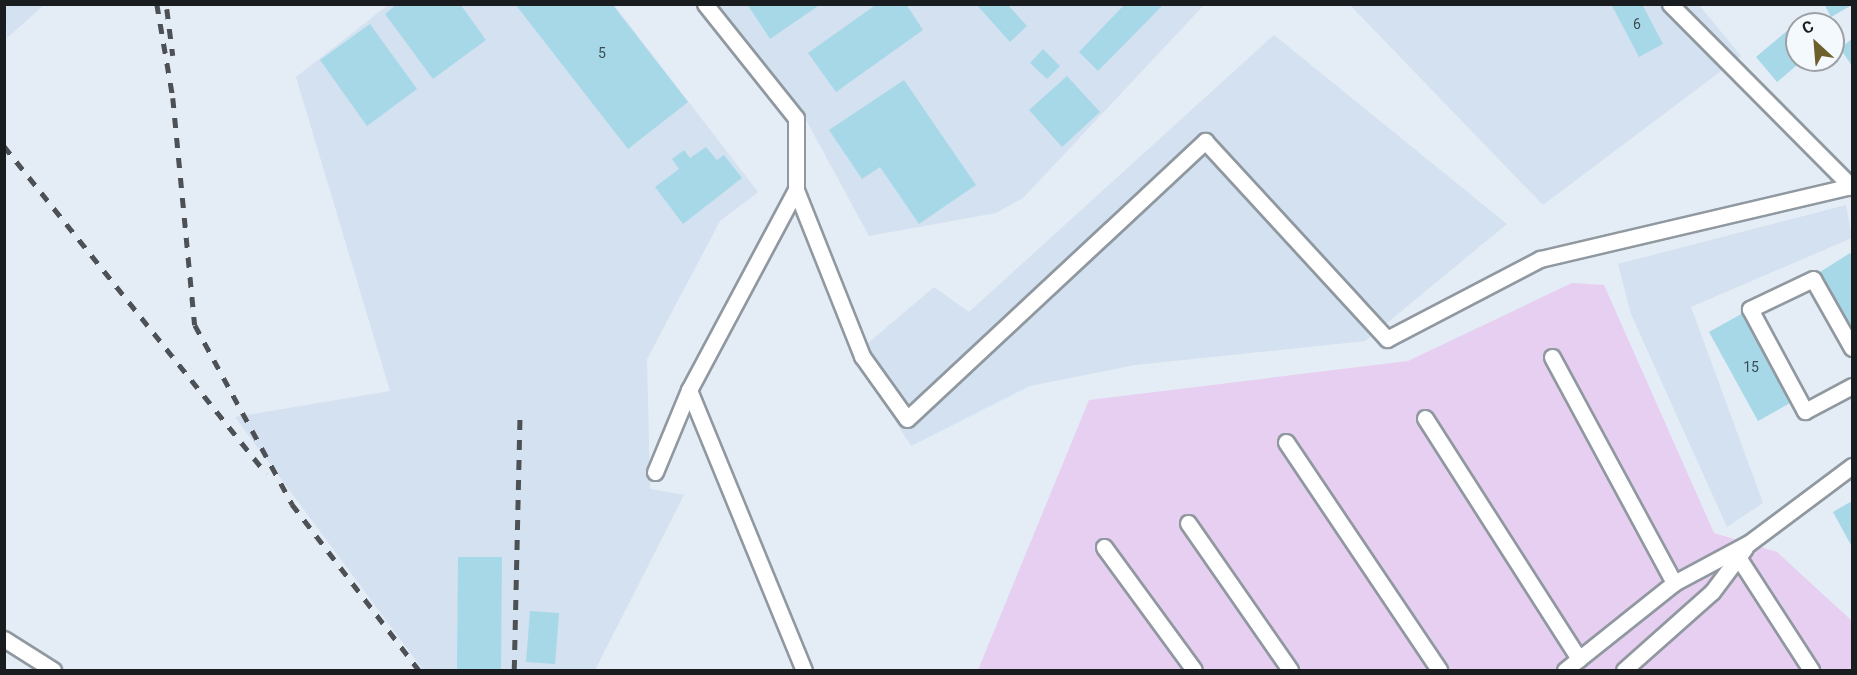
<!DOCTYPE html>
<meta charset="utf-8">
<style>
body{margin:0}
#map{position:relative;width:1857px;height:675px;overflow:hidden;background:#e4ecf5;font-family:Roboto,sans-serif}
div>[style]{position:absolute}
.built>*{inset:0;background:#d4e1f0}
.green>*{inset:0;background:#e7cff2}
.building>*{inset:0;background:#a7d8e8}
.roads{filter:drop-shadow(2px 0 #9098a0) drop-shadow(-2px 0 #9098a0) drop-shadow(0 2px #9098a0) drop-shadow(0 -2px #9098a0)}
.minor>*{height:15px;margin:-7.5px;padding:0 7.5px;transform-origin:7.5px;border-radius:7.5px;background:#fff}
.rail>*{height:4.5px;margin-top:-2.25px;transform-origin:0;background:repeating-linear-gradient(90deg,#4d5156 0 10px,transparent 0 20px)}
span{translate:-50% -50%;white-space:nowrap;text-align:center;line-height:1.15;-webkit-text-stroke:5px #f4f9fe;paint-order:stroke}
.number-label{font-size:14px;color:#3d4c52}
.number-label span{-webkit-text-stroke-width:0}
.frame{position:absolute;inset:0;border:6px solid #1a1d20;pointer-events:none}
.north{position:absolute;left:1785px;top:12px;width:60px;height:60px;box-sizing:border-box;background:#f4f9fe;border:2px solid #9da1a5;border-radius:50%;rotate:334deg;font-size:16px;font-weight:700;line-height:24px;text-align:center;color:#1a1d20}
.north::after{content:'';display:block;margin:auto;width:21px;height:27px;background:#6d602d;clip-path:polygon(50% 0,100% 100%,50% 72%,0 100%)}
</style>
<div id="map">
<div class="built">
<i style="clip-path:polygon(5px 4px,44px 4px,44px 5px,7px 38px)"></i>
<i style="clip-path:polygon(388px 5px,614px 5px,758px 192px,720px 221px,647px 359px,650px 489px,684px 495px,595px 670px,423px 670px,235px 417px,390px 391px,296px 77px)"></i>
<i style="clip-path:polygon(714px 5px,1204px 5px,1023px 198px,996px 213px,869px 236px,805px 118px)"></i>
<i style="clip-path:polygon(1350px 5px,1699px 5px,1741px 56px,1543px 205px)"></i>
<i style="clip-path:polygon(1274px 35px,1507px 224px,1365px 341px,1135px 365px,1030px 386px,911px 446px,854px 355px,934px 287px,969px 312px)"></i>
<i style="clip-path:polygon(1846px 205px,1852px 238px,1691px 307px,1763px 503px,1727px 527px,1631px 314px,1618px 264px)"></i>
</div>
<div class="green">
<i style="clip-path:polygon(1572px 283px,1604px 285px,1714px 533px,1777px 552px,1852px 621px,1852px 670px,978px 670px,1089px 400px,1408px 361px)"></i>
</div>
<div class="building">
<i style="clip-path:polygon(397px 4px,460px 4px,486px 40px,433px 79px,385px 14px)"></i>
<i style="clip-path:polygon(515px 4px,612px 4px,688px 102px,628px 149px)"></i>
<i style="clip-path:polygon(747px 4px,821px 4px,770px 39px)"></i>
<i style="clip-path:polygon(877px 4px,906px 4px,923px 30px,836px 92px,808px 53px)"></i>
<i style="clip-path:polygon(976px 4px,1007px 4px,1027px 26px,1010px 42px)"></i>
<i style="clip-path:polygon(1125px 4px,1164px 4px,1098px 71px,1079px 52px)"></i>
<i style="clip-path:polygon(1611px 4px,1642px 4px,1663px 44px,1639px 57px)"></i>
<i style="clip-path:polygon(1824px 4px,1852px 4px,1852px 5px,1831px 17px)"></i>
<i style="clip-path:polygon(1801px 19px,1805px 24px,1797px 24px,1797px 60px,1803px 60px,1777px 82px,1756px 57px)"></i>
<i style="clip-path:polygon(370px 24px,417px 89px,367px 126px,320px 60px)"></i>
<i style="clip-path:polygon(1852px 39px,1852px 66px,1840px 48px)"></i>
<i style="clip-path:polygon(1043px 49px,1060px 66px,1047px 79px,1030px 63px)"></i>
<i style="clip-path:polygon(1067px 76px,1100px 112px,1062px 147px,1029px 110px)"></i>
<i style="clip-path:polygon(904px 80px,976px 185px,919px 224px,880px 167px,862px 179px,829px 130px)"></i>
<i style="clip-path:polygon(706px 147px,717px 160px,724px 155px,742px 178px,683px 224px,655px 187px,679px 169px,672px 159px,684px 150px,690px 158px)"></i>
<i style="clip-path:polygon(1850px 253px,1852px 256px,1852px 332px,1817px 274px)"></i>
<i style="clip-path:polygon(1743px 313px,1792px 402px,1758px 421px,1709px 332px)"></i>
<i style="clip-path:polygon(1852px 501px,1852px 547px,1833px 512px)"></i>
<i style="clip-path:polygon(458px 557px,502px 557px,501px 670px,457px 670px)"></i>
<i style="clip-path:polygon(530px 611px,559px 613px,555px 664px,526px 662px)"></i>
</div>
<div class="roads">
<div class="minor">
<i style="left:1670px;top:4px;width:258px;rotate:45.2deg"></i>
<i style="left:796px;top:190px;width:179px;rotate:68.3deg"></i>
<i style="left:862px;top:356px;width:77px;rotate:54.5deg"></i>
<i style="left:907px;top:419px;width:408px;rotate:-43deg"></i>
<i style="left:1205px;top:141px;width:269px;rotate:47.4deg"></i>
<i style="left:1387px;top:339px;width:173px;rotate:-27.6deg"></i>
<i style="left:1540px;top:259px;width:320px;rotate:-13.2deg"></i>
<i style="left:1852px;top:348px;width:79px;rotate:-119.5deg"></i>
<i style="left:1813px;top:279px;width:70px;rotate:154.5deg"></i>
<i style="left:1750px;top:309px;width:116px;rotate:61.7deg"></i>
<i style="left:1805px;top:411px;width:53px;rotate:-28deg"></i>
<i style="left:1552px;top:357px;width:257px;rotate:61.6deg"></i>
<i style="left:689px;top:390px;width:303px;rotate:67.7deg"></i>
<i style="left:1425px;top:418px;width:286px;rotate:57.4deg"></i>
<i style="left:1286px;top:442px;width:275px;rotate:56.1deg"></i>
<i style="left:655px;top:472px;width:89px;rotate:-67.5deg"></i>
<i style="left:689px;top:390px;width:227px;rotate:-61.9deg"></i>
<i style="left:796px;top:190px;width:72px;rotate:-90deg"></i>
<i style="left:796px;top:118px;width:146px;rotate:-128.6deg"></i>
<i style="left:1188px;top:523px;width:179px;rotate:55.2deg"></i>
<i style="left:1104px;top:547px;width:152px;rotate:53.8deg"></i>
<i style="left:1738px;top:557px;width:135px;rotate:57.1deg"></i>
<i style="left:4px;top:639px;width:58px;rotate:32.3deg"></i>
<i style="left:1565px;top:670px;width:139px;rotate:-38.6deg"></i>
<i style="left:1674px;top:583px;width:85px;rotate:-28.1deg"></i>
<i style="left:1749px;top:543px;width:129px;rotate:-36.8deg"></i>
<i style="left:1624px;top:670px;width:118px;rotate:-41.6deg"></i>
<i style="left:1712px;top:592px;width:55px;rotate:-53.1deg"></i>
</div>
</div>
<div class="rail">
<i style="left:157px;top:4px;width:95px;rotate:80.3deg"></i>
<i style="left:173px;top:98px;width:228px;rotate:84.5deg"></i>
<i style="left:195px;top:325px;width:204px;rotate:61.5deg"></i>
<i style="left:292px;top:504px;width:209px;rotate:52.6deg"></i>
<i style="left:167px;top:9px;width:47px;rotate:82.7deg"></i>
<i style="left:4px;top:146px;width:420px;rotate:51.3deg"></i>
<i style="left:514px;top:670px;width:259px;rotate:-88.7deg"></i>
</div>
<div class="number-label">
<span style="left:1637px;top:24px">6</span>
<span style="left:602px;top:53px">5</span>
<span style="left:1751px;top:367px">15</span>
</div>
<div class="frame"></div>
<div class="north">С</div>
</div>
